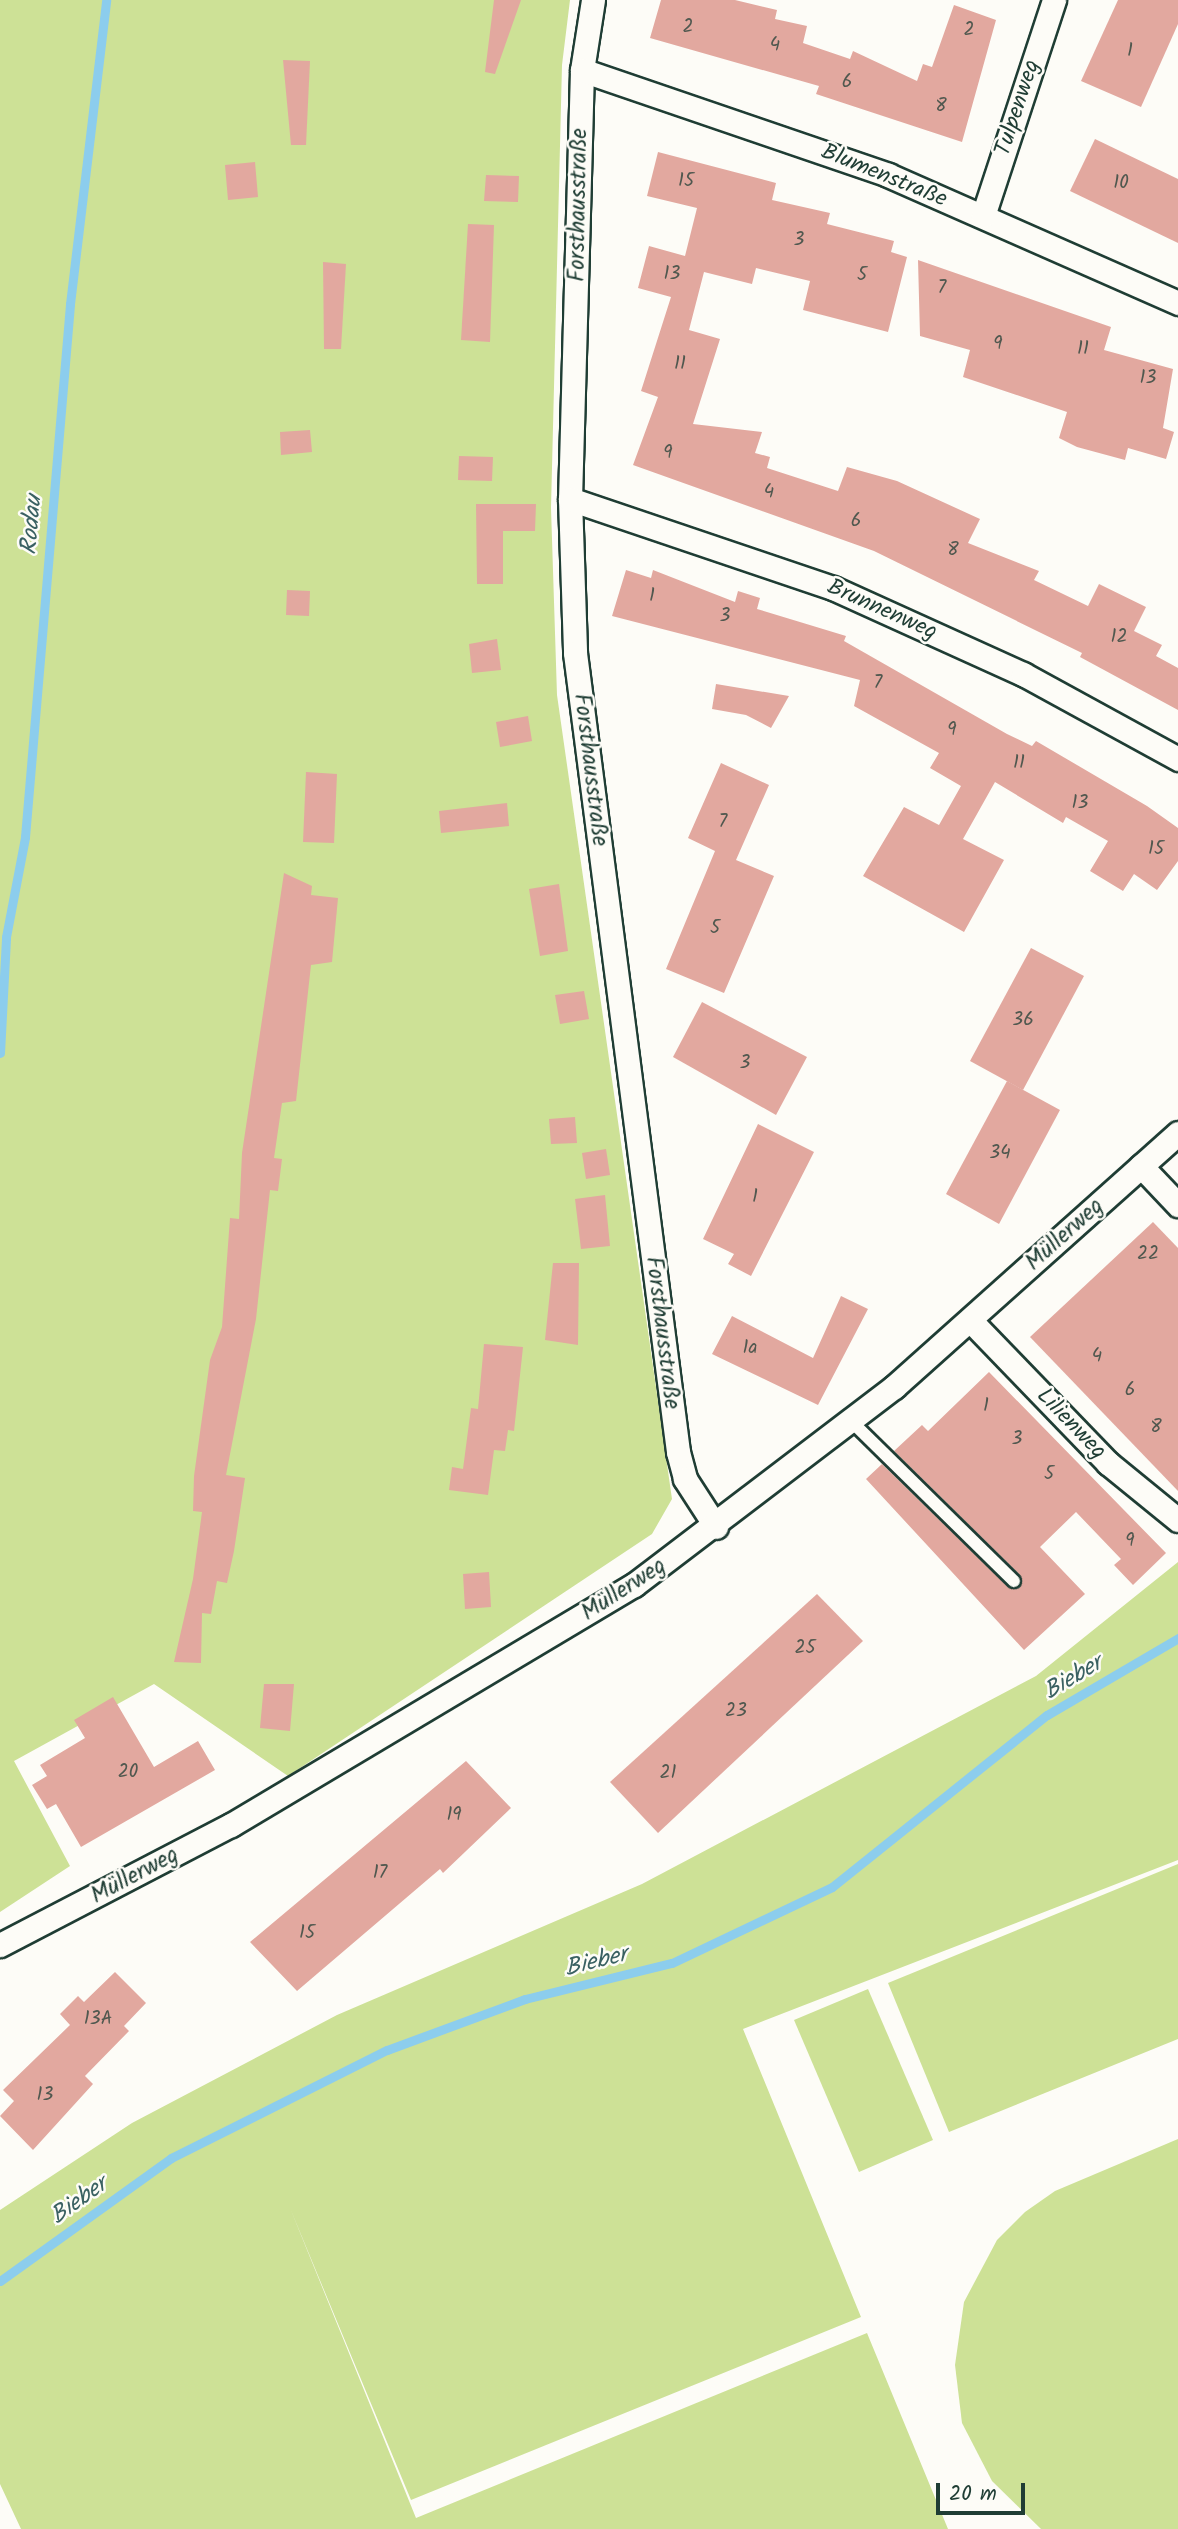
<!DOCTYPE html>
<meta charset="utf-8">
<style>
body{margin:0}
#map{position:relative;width:1178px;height:2529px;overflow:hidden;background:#fdfcf7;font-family:Kalam,sans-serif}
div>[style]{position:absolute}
.green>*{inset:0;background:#cde196}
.stream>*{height:9px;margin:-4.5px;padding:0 4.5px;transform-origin:4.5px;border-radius:4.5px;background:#8ccded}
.building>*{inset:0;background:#e2a89f}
.roads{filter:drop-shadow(2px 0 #1f3d34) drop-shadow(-2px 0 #1f3d34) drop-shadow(0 2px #1f3d34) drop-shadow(0 -2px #1f3d34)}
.service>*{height:12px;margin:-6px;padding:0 6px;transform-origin:6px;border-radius:6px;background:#fdfcf7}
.minor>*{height:23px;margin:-11.5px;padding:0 11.5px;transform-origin:11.5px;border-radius:11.5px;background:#fdfcf7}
span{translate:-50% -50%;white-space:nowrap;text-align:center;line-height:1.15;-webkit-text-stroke:5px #fdfcf7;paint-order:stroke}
.number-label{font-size:19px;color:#50584f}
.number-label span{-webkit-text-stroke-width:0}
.street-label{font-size:23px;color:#1f3d34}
.water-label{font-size:24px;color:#3a6162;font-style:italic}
.scale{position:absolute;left:936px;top:2483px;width:89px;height:32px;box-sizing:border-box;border:4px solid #1f3d34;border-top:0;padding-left:9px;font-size:21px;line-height:24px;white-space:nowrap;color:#1f3d34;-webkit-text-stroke:5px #fdfcf7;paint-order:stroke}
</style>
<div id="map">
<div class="green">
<i style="clip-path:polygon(0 0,570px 0,562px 65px,551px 508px,557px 695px,672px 1499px,652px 1534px,288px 1776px,154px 1684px,14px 1761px,70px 1866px,0 1912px)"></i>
<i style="clip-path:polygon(1178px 1562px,1178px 1860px,743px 2029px,861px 2317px,411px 2500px,290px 2208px,416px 2518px,867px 2333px,948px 2529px,21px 2529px,0 2484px,0 2210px,132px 2123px,337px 2015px,642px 1884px,1036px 1676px)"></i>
<i style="clip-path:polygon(1178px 1864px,1178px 2039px,949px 2132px,888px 1983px)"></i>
<i style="clip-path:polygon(868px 1989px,933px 2140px,859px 2172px,794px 2020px)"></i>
<i style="clip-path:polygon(1178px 2139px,1178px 2529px,1041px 2529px,992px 2481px,962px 2423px,955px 2365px,964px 2302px,997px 2240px,1025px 2212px,1055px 2191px)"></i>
</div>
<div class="stream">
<i style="left:0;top:1053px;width:116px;rotate:-87deg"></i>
<i style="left:6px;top:937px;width:102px;rotate:-79.2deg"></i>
<i style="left:25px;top:837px;width:535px;rotate:-85.17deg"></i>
<i style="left:70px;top:304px;width:306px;rotate:-83.2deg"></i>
<i style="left:0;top:2281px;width:211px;rotate:-35.7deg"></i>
<i style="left:171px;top:2158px;width:241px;rotate:-26.6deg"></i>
<i style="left:387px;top:2050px;width:147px;rotate:-20.3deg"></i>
<i style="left:525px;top:1999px;width:151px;rotate:-13.8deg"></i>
<i style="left:672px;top:1963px;width:177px;rotate:-25.4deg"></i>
<i style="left:832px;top:1887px;width:275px;rotate:-38.7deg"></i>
<i style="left:1047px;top:1715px;width:152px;rotate:-30.4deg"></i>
</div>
<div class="building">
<i style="clip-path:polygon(494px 0,521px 0,495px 74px,485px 72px)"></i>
<i style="clip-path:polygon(661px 0,735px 0,777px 10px,775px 19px,807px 26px,803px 43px,850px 59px,853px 51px,917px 81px,923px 64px,932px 67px,954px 5px,996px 20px,962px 142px,816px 94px,819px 86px,650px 38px)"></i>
<i style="clip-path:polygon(1118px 0,1178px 0,1178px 24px,1141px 107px,1081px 81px)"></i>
<i style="clip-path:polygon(283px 60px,310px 61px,306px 145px,291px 145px)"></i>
<i style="clip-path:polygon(1095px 139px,1178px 179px,1178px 243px,1070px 191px)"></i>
<i style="clip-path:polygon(658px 152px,776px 183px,772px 200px,830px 213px,827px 224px,894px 241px,891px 252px,907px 257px,888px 332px,803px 310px,810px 281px,756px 268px,752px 284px,704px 272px,689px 330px,720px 339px,693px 424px,762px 432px,755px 453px,770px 457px,767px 468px,838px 491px,847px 467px,897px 481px,980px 519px,968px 543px,1039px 571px,1034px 580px,1088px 606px,1099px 584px,1146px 607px,1134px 631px,1162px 645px,1156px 656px,1178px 668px,1178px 710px,1080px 657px,1082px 653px,874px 551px,633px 465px,658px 397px,641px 391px,671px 297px,638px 288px,649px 246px,685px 256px,697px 208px,647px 196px)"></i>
<i style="clip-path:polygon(255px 162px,258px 197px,228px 200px,225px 165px)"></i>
<i style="clip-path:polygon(486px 175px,519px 176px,518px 202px,484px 201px)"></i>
<i style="clip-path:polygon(468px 224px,494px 225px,490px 342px,461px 340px)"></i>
<i style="clip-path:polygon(918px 260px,1111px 327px,1104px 350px,1173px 369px,1163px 428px,1174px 432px,1166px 459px,1128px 448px,1125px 460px,1077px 447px,1059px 438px,1067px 412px,963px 377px,970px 350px,920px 336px)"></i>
<i style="clip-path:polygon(323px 262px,346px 264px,341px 349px,324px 349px)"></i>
<i style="clip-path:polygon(310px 430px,312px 452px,281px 455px,280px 432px)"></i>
<i style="clip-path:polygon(459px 456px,493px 457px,492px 481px,458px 480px)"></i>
<i style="clip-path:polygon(476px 504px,536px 504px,535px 531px,503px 531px,503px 584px,477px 584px)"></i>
<i style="clip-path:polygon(626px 570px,651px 578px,653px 570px,735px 602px,738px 591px,760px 598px,757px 609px,846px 636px,844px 641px,1007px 734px,1032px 746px,1036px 741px,1147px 806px,1178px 828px,1178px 861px,1157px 890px,1134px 874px,1123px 891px,1090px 871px,1108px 841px,1066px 817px,1063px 823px,995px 782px,963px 839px,1004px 860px,964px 932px,863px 876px,904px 807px,939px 825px,961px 786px,930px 768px,939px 753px,854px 706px,860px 680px,612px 616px)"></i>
<i style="clip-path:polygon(287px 590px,310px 591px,309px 616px,286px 615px)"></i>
<i style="clip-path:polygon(497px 639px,501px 670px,472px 673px,469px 644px)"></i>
<i style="clip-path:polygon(716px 684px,789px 696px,771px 728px,746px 715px,712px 709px)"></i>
<i style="clip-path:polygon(528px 716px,532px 741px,500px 747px,496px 722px)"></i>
<i style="clip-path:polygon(721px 763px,769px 785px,736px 860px,774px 876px,724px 993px,666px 969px,715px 851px,688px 838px)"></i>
<i style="clip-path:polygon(306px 772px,337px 774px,334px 843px,303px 842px)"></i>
<i style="clip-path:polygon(507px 803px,509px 826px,441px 833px,439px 811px)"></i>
<i style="clip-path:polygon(284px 873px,312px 886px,311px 895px,338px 898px,332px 962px,311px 965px,296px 1101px,282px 1103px,274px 1158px,282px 1159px,278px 1191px,270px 1190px,256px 1319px,226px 1475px,245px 1478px,234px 1551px,227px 1583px,217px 1581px,211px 1614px,202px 1613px,201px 1663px,174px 1662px,193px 1579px,202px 1512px,193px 1511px,194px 1476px,210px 1360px,222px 1327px,230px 1218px,239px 1219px,242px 1153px)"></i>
<i style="clip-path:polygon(559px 884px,568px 951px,540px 956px,529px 889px)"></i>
<i style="clip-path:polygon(1031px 948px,1084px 976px,1023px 1090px,970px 1061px)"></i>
<i style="clip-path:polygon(584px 991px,589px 1019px,560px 1024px,555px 995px)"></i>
<i style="clip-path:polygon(702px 1002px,807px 1057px,776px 1115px,673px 1057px)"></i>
<i style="clip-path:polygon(1007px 1081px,1060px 1110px,999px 1224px,946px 1194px)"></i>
<i style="clip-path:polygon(575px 1117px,577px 1143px,551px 1144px,549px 1119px)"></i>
<i style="clip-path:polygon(758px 1124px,814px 1152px,751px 1276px,728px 1264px,734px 1254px,703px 1239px)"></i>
<i style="clip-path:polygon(606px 1149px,610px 1175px,586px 1179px,582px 1153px)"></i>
<i style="clip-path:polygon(605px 1195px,610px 1246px,581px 1249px,575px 1199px)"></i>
<i style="clip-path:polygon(1153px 1222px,1178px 1248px,1178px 1491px,1030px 1337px)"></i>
<i style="clip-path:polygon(553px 1263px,579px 1263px,578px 1345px,545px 1340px)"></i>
<i style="clip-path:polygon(841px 1296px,868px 1309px,818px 1405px,712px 1354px,732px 1316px,813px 1358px)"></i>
<i style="clip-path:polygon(484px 1344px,523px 1347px,514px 1431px,508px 1430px,505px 1451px,494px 1450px,488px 1495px,449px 1490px,452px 1467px,463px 1469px,471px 1408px,478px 1409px)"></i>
<i style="clip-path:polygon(989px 1372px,1166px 1553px,1133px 1585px,1114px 1565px,1121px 1559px,1076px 1512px,1040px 1547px,1085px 1594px,1024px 1650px,866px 1479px,882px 1464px,1008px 1587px,1020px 1588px,1020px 1575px,894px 1451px,922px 1425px,928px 1431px)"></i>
<i style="clip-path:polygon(489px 1572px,491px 1607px,465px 1609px,463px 1574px)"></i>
<i style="clip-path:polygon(817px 1594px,863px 1641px,658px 1833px,610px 1782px)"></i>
<i style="clip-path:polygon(264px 1684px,294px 1684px,290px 1731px,260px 1728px)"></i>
<i style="clip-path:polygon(113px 1697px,154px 1767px,198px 1741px,215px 1770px,81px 1847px,56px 1804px,47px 1809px,32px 1785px,47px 1776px,40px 1765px,85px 1738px,74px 1720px)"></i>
<i style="clip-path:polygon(466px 1761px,511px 1808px,443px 1873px,440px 1869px,297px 1991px,250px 1942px)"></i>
<i style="clip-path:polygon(115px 1972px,146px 2003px,124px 2026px,129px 2031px,85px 2076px,93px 2084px,33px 2150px,0 2116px,14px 2101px,3px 2090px,70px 2025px,60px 2014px,78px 1996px,84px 2002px)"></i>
</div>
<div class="roads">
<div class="service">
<i style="left:852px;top:1422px;width:227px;rotate:44.5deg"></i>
</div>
<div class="minor">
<i style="left:593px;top:0;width:71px;rotate:98.9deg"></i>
<i style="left:582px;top:70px;width:429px;rotate:91.6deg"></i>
<i style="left:570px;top:499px;width:154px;rotate:88.1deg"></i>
<i style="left:575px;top:653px;width:806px;rotate:82.65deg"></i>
<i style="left:678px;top:1452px;width:28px;rotate:75deg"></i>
<i style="left:685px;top:1479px;width:57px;rotate:57.1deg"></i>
<i style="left:582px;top:70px;width:324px;rotate:18.9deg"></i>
<i style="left:888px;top:175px;width:317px;rotate:23.8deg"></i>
<i style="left:983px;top:216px;width:227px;rotate:-71.8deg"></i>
<i style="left:570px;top:499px;width:278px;rotate:18.7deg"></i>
<i style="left:833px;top:588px;width:209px;rotate:24.4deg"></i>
<i style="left:1023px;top:674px;width:177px;rotate:28.7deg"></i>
<i style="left:1141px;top:1166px;width:54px;rotate:46.5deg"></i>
<i style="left:970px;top:1320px;width:199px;rotate:46deg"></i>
<i style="left:1108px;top:1463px;width:90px;rotate:39.2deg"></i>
<i style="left:0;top:1945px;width:260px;rotate:-27.5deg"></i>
<i style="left:231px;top:1825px;width:469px;rotate:-30.8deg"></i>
<i style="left:634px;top:1585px;width:327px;rotate:-37.3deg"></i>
<i style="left:894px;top:1387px;width:381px;rotate:-41.8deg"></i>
</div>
</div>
<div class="number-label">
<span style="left:688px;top:28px">2</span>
<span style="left:969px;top:31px">2</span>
<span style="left:775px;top:46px">4</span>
<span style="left:1130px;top:52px">1</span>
<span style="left:847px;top:83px">6</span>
<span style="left:941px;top:107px">8</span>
<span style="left:686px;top:182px">15</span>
<span style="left:1121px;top:184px">10</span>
<span style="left:799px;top:241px">3</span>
<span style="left:672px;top:275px">13</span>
<span style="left:862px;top:276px">5</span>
<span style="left:942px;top:289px">7</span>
<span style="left:998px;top:345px">9</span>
<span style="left:1083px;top:350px">11</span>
<span style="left:680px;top:365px">11</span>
<span style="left:1148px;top:379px">13</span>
<span style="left:668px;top:454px">9</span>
<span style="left:769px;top:493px">4</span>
<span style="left:856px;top:522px">6</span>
<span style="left:953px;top:551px">8</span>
<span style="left:652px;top:597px">1</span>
<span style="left:725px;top:617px">3</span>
<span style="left:1119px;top:638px">12</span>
<span style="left:878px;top:684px">7</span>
<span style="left:952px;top:731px">9</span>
<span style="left:1019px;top:764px">11</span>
<span style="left:1080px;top:804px">13</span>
<span style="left:723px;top:823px">7</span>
<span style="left:1156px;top:850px">15</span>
<span style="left:715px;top:929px">5</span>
<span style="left:1023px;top:1021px">36</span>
<span style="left:745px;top:1064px">3</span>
<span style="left:1000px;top:1154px">34</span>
<span style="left:755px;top:1198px">1</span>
<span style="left:1148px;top:1255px">22</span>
<span style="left:750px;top:1349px">1a</span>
<span style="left:1097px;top:1357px">4</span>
<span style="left:1130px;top:1391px">6</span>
<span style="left:986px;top:1407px">1</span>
<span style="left:1156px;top:1428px">8</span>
<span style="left:1017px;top:1440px">3</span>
<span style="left:1049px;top:1475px">5</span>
<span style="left:1130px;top:1542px">9</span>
<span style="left:805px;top:1649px">25</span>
<span style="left:736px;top:1712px">23</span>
<span style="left:128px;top:1773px">20</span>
<span style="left:668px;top:1774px">21</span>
<span style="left:454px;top:1816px">19</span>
<span style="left:380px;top:1874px">17</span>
<span style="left:307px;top:1934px">15</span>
<span style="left:98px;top:2020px">13A</span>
<span style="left:45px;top:2096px">13</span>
</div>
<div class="street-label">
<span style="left:1018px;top:108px;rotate:-72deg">Tulpenweg</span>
<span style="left:884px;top:176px;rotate:22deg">Blumenstraße</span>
<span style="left:579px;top:205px;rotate:-89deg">Forsthausstraße</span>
<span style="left:882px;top:610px;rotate:24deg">Brunnenweg</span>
<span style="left:590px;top:770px;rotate:83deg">Forsthausstraße</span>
<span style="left:1065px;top:1235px;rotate:-42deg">Müllerweg</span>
<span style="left:662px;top:1333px;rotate:83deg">Forsthausstraße</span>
<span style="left:1071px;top:1424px;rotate:46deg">Lilienweg</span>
<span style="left:624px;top:1590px;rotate:-33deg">Müllerweg</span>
<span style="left:135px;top:1876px;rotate:-28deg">Müllerweg</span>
</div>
<div class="water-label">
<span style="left:32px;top:525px;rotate:-85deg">Rodau</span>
<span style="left:1073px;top:1678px;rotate:-31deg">Bieber</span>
<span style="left:596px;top:1962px;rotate:-14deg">Bieber</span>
<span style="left:79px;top:2201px;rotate:-36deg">Bieber</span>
</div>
<div class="scale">20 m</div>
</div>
